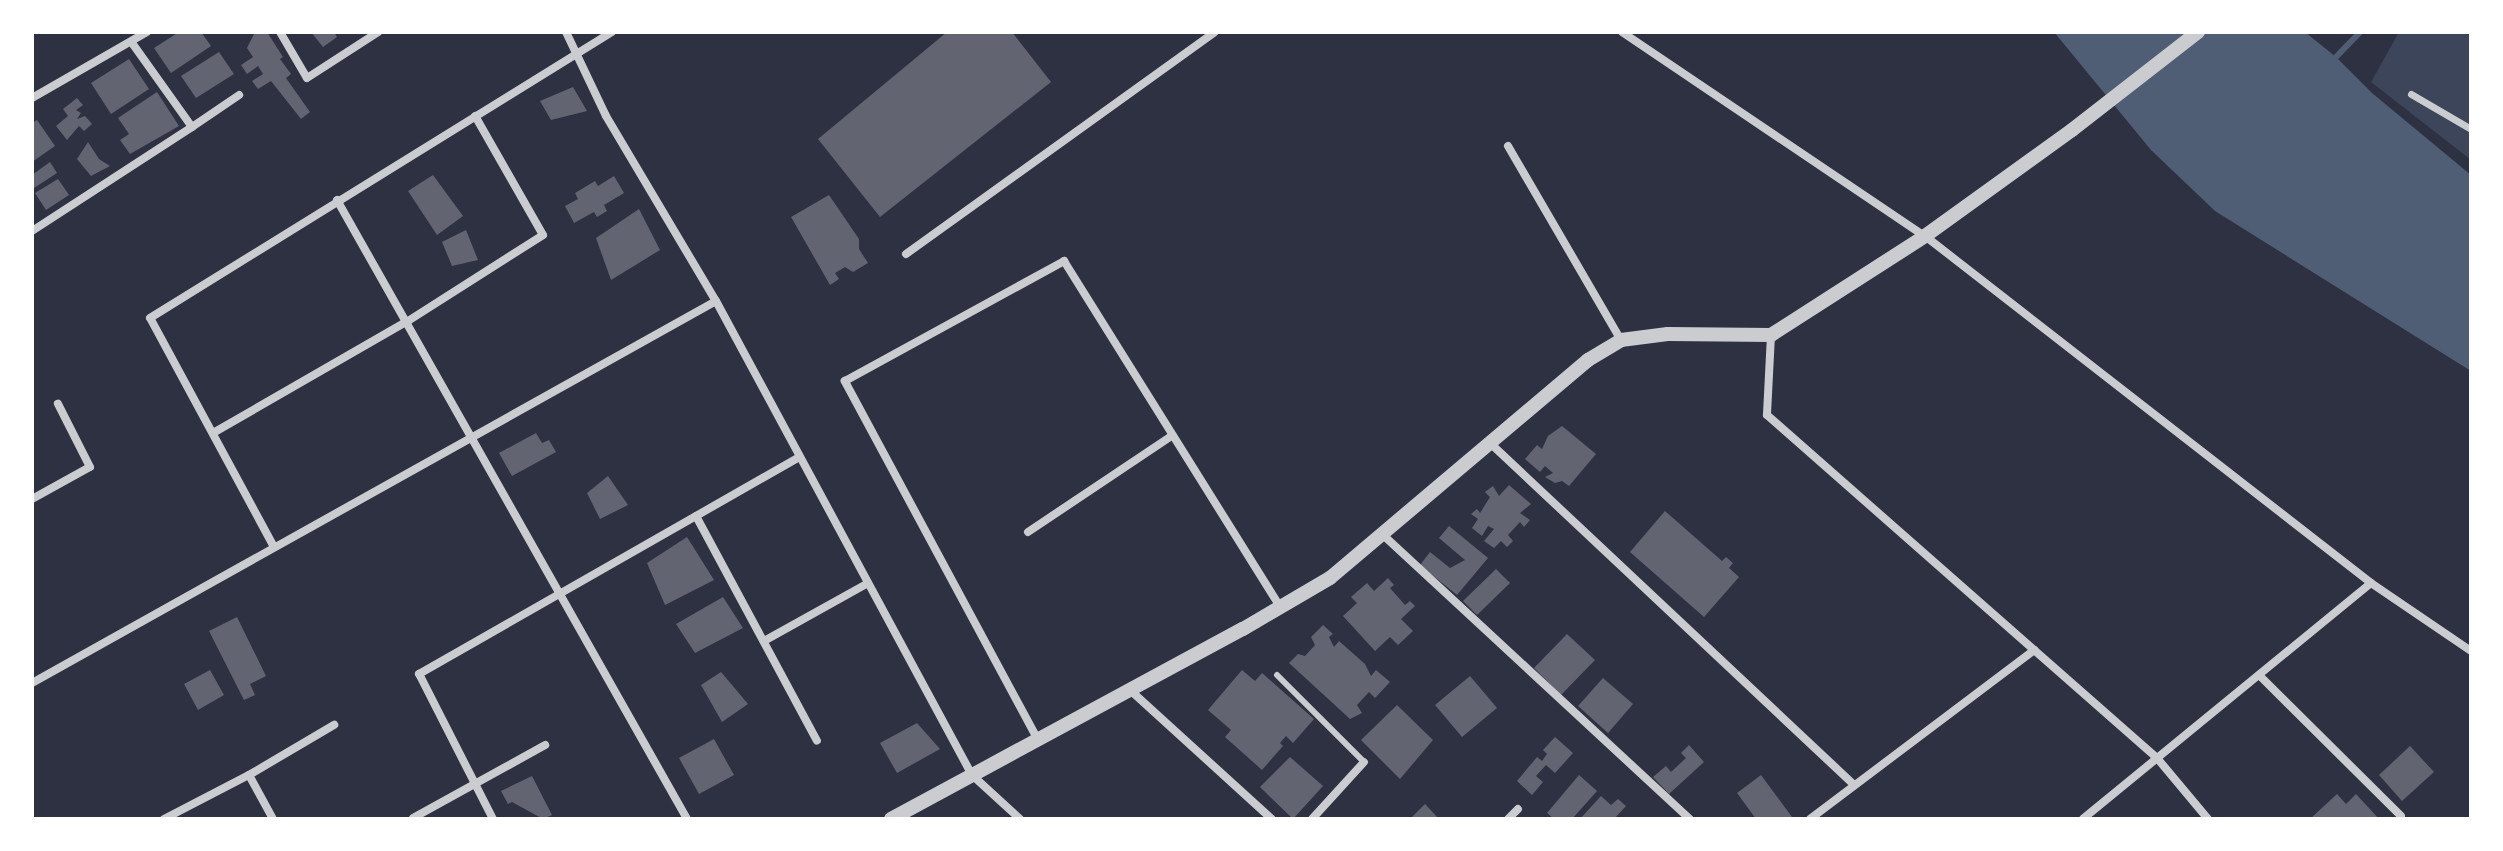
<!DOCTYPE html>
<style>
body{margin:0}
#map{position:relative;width:2503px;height:851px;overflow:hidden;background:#2d3142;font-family:Rubik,sans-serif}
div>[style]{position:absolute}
.green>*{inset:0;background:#3c4559}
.water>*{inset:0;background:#4f5d75}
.stream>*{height:6px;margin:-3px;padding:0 3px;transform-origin:3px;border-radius:3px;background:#4f5d75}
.building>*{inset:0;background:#626471}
.service>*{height:6px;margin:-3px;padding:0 3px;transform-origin:3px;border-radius:3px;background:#caccd0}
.pedestrian>*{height:7px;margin:-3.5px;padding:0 3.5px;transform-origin:3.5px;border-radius:3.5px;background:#caccd0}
.minor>*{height:8px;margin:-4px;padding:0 4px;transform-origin:4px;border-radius:4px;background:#caccd0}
.tertiary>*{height:14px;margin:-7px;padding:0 7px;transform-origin:7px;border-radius:7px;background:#caccd0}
span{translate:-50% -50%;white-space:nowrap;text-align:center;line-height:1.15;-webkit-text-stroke:6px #fff;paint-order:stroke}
.frame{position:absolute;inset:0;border:34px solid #fff;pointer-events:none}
</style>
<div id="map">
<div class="green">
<i style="clip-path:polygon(2399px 32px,2471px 32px,2471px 160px,2371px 82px)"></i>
</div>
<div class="water">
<i style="clip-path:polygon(2054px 32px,2305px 32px,2336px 57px,2372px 93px,2471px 175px,2471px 371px,2215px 211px,2151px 150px)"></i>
</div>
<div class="stream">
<i style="left:2336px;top:57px;width:35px;rotate:-46deg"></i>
</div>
<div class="building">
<i style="clip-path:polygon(179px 32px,201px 32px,211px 46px,171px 73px,154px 48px)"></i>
<i style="clip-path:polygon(255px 32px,267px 32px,283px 57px,280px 59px,291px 74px,286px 78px,310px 112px,301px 119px,271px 81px,258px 89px,252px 81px,263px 74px,258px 66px,247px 74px,241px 65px,253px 57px,247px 48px)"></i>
<i style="clip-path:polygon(311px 32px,334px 32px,337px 37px,323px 47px)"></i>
<i style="clip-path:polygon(947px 32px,1012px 32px,1051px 82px,880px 217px,818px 139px)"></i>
<i style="clip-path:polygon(219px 52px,234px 74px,196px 98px,181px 76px)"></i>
<i style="clip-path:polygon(129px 59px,149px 89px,111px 114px,91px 83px)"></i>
<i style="clip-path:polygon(573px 87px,587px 111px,551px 120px,540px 101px)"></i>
<i style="clip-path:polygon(157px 92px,179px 126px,130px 154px,120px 140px,129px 134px,118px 118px)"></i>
<i style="clip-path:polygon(77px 98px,83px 105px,76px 110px,81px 113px,77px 119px,85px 116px,92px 124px,84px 131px,79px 126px,67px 140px,56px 126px,68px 116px,63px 109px)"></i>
<i style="clip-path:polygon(37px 120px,55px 146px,32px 162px,32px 123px)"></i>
<i style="clip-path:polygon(88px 142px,99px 159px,110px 166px,91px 176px,77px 159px)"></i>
<i style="clip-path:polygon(50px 162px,57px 173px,34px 188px,32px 175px)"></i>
<i style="clip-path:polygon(433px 175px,463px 216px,437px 235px,408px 191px)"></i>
<i style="clip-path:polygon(614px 176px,624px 193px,604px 205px,607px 211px,597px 217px,594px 212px,574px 223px,565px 206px,578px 199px,575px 193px,595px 181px,598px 186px)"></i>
<i style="clip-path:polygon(58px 179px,69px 195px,46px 210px,35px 193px)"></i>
<i style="clip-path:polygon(829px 195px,859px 239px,859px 249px,868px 263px,853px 272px,845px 267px,835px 273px,839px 279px,830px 285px,791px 217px)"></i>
<i style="clip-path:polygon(639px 209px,660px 250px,611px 280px,596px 238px)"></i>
<i style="clip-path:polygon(466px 230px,478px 260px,452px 266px,442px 242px)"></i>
<i style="clip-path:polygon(1562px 426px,1596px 454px,1569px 486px,1562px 481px,1555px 483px,1545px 477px,1553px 473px,1545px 466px,1540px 472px,1525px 459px,1537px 445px,1542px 449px,1548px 436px)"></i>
<i style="clip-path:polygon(536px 433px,542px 443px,549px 440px,556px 452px,512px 476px,499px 453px)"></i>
<i style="clip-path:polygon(608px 476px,628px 505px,600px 519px,587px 493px)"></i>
<i style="clip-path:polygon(1509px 485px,1531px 504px,1520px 513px,1530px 520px,1524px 527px,1520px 522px,1508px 535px,1513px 541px,1507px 547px,1501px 541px,1494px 548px,1484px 541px,1494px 529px,1488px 526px,1482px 536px,1472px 528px,1478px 519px,1471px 514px,1477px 509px,1480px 513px,1490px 497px,1485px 492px,1493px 486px,1499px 496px)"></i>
<i style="clip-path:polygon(1665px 511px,1722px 561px,1726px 557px,1733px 563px,1729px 568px,1739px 577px,1704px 617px,1630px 552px)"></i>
<i style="clip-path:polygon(1449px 526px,1488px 558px,1457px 595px,1420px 565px,1430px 552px,1450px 568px,1465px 560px,1439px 538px)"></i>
<i style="clip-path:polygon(687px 537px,714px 580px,665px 605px,647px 563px)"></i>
<i style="clip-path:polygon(1496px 569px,1510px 583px,1477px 615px,1463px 601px)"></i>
<i style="clip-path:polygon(1388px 578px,1394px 585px,1390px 588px,1405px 605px,1410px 601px,1415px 606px,1401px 619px,1413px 631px,1398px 645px,1390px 637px,1375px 651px,1343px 616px,1357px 603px,1351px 597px,1367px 583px,1374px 591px)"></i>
<i style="clip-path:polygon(723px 597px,743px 628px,695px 653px,676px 624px)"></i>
<i style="clip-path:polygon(237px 617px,266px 676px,250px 684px,255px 695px,244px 700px,209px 631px)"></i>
<i style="clip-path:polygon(1323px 625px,1333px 634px,1329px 637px,1334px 647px,1339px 641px,1365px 664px,1371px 676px,1376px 670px,1390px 682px,1375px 698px,1369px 692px,1357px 705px,1362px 713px,1350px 719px,1289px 663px,1298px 654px,1305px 656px,1315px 645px,1311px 637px)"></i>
<i style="clip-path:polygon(1567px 634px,1595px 660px,1561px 695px,1534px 668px)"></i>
<i style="clip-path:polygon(210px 670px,224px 695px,198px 710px,184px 684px)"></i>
<i style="clip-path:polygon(1242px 670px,1255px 681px,1262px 673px,1314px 719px,1293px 743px,1286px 736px,1280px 743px,1283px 746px,1262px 770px,1225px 737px,1231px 730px,1208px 710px)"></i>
<i style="clip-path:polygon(721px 672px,748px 704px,722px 722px,701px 685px)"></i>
<i style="clip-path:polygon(1470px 676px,1497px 708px,1462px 737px,1435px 705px)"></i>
<i style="clip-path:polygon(1603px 678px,1633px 704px,1608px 733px,1578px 706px)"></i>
<i style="clip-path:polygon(1397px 705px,1433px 740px,1400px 779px,1361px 740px)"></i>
<i style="clip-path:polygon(917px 723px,940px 749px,897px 773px,880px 743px)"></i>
<i style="clip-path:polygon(1555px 737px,1573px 753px,1555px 773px,1546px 765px,1536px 776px,1543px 782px,1532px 795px,1517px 781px,1537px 757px,1542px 761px,1547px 754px,1543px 750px)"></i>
<i style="clip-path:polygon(714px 739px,734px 775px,699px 794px,679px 758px)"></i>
<i style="clip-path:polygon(1689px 745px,1704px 762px,1669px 794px,1653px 777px,1666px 766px,1671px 772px,1686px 758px,1681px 753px)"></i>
<i style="clip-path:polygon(2410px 746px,2434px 772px,2402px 801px,2379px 775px)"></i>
<i style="clip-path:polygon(1290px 757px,1323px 786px,1293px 819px,1260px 787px)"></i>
<i style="clip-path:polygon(1579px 775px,1597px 791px,1572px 819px,1554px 819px,1547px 813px)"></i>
<i style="clip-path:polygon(1761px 775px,1792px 817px,1789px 819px,1756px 819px,1737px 793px)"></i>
<i style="clip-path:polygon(532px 776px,552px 815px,543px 819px,512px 802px,508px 804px,501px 791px)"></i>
<i style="clip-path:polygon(2337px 794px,2346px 804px,2356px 794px,2379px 819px,2310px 819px)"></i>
<i style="clip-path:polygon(1601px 796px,1611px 805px,1618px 799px,1626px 806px,1614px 819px,1580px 819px)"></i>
<i style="clip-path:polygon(1425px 804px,1439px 819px,1410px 819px)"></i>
</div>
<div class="service">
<i style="left:1277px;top:675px;width:123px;rotate:45deg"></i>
</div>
<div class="pedestrian">
<i style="left:2411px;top:94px;width:69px;rotate:30.3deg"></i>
</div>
<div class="minor">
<i style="left:280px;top:32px;width:53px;rotate:59.6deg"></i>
<i style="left:307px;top:78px;width:85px;rotate:-32.9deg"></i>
<i style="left:566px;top:32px;width:93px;rotate:64.5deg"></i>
<i style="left:606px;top:116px;width:215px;rotate:59.3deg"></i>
<i style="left:716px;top:301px;width:539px;rotate:61.63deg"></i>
<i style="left:972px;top:775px;width:65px;rotate:42.5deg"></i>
<i style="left:1622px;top:32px;width:365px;rotate:34deg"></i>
<i style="left:1925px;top:236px;width:565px;rotate:37.88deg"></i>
<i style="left:2371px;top:583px;width:372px;rotate:140.7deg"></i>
<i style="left:32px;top:98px;width:133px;rotate:-29.9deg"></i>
<i style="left:192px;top:127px;width:57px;rotate:-34.2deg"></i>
<i style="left:1508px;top:146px;width:225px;rotate:59.8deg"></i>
<i style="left:337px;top:200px;width:711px;rotate:60.51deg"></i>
<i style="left:32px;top:231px;width:191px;rotate:-33deg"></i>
<i style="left:192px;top:127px;width:103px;rotate:-125.5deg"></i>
<i style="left:906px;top:254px;width:380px;rotate:-35.7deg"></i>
<i style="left:1771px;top:335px;width:80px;rotate:92.9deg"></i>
<i style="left:1767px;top:415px;width:519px;rotate:41.33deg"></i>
<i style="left:2157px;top:758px;width:80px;rotate:50.1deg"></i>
<i style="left:213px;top:433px;width:225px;rotate:-29.9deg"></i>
<i style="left:408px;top:321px;width:160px;rotate:-32.5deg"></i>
<i style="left:543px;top:235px;width:137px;rotate:-119.7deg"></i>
<i style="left:1490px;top:443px;width:499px;rotate:43.2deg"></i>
<i style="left:32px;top:499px;width:66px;rotate:-28.9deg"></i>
<i style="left:90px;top:467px;width:71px;rotate:-116.9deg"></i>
<i style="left:696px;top:516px;width:255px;rotate:61.7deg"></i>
<i style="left:1028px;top:532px;width:174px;rotate:-33.8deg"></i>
<i style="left:1382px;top:534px;width:420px;rotate:42.8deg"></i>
<i style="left:274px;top:547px;width:260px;rotate:-118.4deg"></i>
<i style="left:150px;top:318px;width:543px;rotate:-31.76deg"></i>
<i style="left:2371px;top:583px;width:121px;rotate:34.2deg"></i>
<i style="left:764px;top:641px;width:119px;rotate:-29.1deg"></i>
<i style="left:2259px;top:675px;width:200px;rotate:44.8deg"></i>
<i style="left:32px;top:683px;width:783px;rotate:-29.18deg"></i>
<i style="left:1130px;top:690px;width:192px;rotate:42.3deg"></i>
<i style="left:1038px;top:740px;width:408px;rotate:-118.3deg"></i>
<i style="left:845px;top:381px;width:250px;rotate:-28.7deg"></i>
<i style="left:1064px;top:261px;width:408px;rotate:58deg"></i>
<i style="left:249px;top:775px;width:99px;rotate:-30.5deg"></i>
<i style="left:413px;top:818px;width:151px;rotate:-28.9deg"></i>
<i style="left:164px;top:819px;width:96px;rotate:-27.4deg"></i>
<i style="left:249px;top:775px;width:50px;rotate:61.4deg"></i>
<i style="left:493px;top:819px;width:163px;rotate:-117deg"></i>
<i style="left:419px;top:674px;width:438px;rotate:-29.7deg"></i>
<i style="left:1312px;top:819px;width:77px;rotate:-47.6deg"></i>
<i style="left:1508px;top:819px;width:14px;rotate:-45deg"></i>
<i style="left:1810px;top:819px;width:281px;rotate:-37deg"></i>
</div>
<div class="tertiary">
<i style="left:891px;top:819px;width:400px;rotate:-28.4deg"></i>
<i style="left:1243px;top:629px;width:101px;rotate:-30.4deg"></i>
<i style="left:1330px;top:578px;width:338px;rotate:-40.2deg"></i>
<i style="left:1588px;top:360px;width:39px;rotate:-31deg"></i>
<i style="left:1621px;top:340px;width:47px;rotate:-7.3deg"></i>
<i style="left:1668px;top:334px;width:103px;rotate:0.6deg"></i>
<i style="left:1771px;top:335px;width:183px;rotate:-32.7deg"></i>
<i style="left:1925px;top:236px;width:181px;rotate:-35.8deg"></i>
<i style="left:2072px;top:130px;width:160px;rotate:-37.9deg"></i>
</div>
<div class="frame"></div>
</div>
